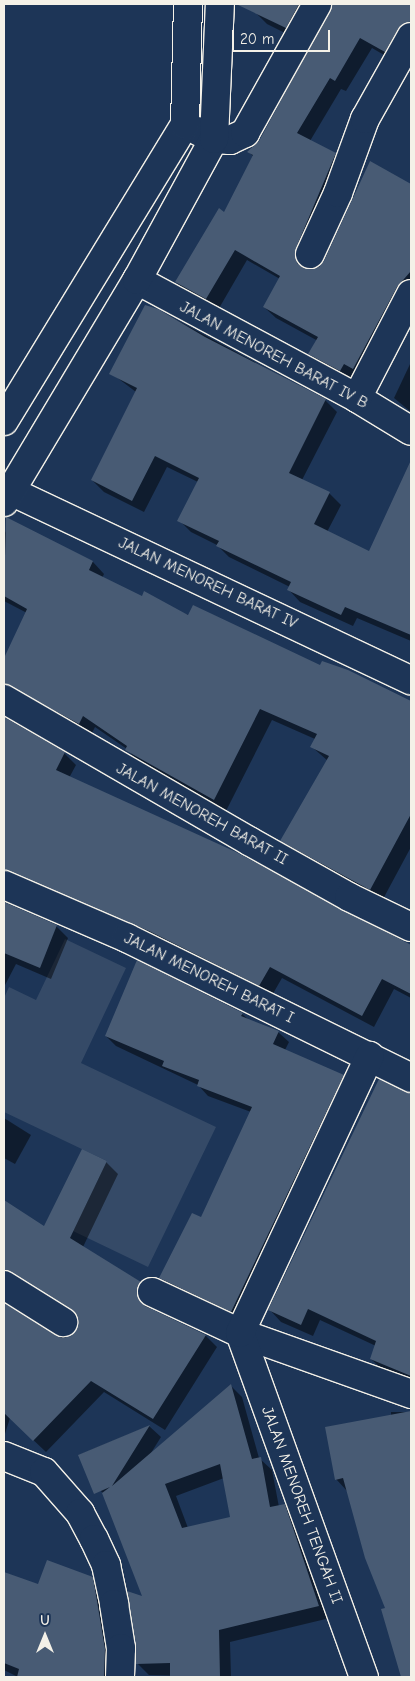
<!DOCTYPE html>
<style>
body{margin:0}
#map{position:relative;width:415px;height:1681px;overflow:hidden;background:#1d3557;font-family:"Comic Neue",sans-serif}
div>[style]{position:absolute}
.green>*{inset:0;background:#354a67}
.shadow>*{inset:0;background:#0007}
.building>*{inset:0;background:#485b74}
.roads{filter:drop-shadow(1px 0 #f4f1e8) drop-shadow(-1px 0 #f4f1e8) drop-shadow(0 1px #f4f1e8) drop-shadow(0 -1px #f4f1e8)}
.minor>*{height:28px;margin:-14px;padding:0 14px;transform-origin:14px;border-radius:14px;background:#1d3557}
span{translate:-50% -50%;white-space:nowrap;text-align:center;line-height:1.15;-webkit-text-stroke:5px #1d3557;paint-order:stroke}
.street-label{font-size:16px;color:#f4f1e8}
.frame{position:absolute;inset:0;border:5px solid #f4f1e8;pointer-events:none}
.north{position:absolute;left:20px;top:1611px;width:50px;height:50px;-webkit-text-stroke:4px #1d3557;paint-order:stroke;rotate:0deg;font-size:14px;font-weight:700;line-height:20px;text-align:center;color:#f4f1e8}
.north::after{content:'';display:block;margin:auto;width:18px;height:22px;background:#f4f1e8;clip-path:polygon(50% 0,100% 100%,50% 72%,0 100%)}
.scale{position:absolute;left:232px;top:30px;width:98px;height:22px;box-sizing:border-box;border:2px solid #f4f1e8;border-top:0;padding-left:6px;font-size:15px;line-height:18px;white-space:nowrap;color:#f4f1e8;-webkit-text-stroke:4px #1d3557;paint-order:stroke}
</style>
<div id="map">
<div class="green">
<i style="clip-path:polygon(65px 939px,126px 968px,81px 1063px,216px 1127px,148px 1267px,73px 1231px,107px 1161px,4px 1112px,4px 998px,9px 987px,36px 1000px)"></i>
</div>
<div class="shadow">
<i style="clip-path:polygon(259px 4px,319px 4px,297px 39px,267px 24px,255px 12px)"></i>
<i style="clip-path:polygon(334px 4px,403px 4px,411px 8px,411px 39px,396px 62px,372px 48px,346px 91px,341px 89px,310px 141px,335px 154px,347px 165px,305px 268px,312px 271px,325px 262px,370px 162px,411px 185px,411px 296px,352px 382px,321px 365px,310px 354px,318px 341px,276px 318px,264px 307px,280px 279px,247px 260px,218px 310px,187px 294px,176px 282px,225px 214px,254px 157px,249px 152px,260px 141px)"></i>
<i style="clip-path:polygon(158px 310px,325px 400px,337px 412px,302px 480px,329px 493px,341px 505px,327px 532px,370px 552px,411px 469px,411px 641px,357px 618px,353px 626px,300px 602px,289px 590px,290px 587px,229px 557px,217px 545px,191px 532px,179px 520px,198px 482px,167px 467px,144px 512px,104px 492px,92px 480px,136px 392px,111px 373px)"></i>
<i style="clip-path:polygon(411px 362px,411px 412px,394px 398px)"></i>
<i style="clip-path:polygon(11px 521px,93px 562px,104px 574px,102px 578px,142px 597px,320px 666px,348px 671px,411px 702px,411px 847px,382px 901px,294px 852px,282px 840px,328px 761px,312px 747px,315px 739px,272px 720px,226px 811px,138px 762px,127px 749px,95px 727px,91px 735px,4px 701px,4px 659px,27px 613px,4px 601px,4px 535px)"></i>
<i style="clip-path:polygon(4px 717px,64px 753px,76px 765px,69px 778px,411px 950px,411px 998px,394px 989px,374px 1027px,282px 978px,271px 997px,4px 889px)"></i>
<i style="clip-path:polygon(4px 902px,56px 926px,68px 938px,51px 979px,16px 964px,4px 987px)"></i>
<i style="clip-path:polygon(242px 1014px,249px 1020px,278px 1032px,289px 1042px,285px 1050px,343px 1076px,353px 1087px,241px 1321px,171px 1288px,161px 1278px,202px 1219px,251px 1112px,208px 1096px,198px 1085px,116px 1046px,106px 1036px)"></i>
<i style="clip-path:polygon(379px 1081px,411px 1096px,411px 1382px,383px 1370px,371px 1359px,376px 1346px,320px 1320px,313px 1336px,281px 1322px,270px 1310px)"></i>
<i style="clip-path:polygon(4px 1118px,31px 1135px,15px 1164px,4px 1158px)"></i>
<i style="clip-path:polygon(106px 1162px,118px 1174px,83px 1247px,140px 1282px,152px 1295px,150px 1310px,206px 1336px,217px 1347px,165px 1430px,104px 1392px,46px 1452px,10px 1418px,4px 1437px,4px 1305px,55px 1337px,70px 1337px,78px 1330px,78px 1319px,25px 1283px,4px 1288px,4px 1219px,12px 1207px,45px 1228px)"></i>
<i style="clip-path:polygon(evenodd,231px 1386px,242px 1397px,259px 1458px,272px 1470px,279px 1507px,285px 1505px,296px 1517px,330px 1618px,230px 1642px,231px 1677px,149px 1675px,137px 1663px,144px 1599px,103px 1493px,90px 1481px,79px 1455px,149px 1426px,161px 1437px,151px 1453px,231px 1386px,224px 1478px,231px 1518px,188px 1528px,176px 1496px,224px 1478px)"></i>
<i style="clip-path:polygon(391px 1412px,411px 1412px,409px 1672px,348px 1492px,336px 1479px,391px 1416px)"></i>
<i style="clip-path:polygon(4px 1574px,39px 1585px,92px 1578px,104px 1591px,117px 1677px,18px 1677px,4px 1670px)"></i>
</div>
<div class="building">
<i style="clip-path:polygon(236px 4px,299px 4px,286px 28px)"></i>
<i style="clip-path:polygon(333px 4px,411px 4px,411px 21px,398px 29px,385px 52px,360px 38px,335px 81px,330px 78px,297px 133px,336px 153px,296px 248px,297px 263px,304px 268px,319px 267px,324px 261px,370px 161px,411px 184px,411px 271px,397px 287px,353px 369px,344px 364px,340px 371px,308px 354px,318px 337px,263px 307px,280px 276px,235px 250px,206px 299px,175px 282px,219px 208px,224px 212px,253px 155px,247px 152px,259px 141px)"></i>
<i style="clip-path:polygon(145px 305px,158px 309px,205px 337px,326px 399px,289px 473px,330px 492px,314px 524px,369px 551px,411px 460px,411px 635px,345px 607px,341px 615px,287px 590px,291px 582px,216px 546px,219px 541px,177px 521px,199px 478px,155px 456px,132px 501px,91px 480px,137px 388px,109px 374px)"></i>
<i style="clip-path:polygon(6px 517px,93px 561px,89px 570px,142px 596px,144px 591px,188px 615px,193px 605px,320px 665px,322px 661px,348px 670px,411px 701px,411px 814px,370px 890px,280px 841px,329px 756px,310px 747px,317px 734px,260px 709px,214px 800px,125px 750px,127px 746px,83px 716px,79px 724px,4px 683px,4px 658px,27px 609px,4px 596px)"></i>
<i style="clip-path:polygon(4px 717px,65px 752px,56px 770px,236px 852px,411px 945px,411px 994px,382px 979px,362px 1016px,270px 967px,259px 986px,149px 931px,4px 870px)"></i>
<i style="clip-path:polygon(4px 902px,57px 925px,40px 968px,4px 953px)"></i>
<i style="clip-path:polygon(137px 960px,243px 1013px,241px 1016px,279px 1031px,273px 1044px,344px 1075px,231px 1312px,159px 1278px,192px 1213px,201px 1217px,252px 1107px,197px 1086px,199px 1080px,162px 1066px,164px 1061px,105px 1036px)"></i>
<i style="clip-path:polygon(379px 1079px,411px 1094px,411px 1376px,370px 1359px,376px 1341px,308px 1309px,301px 1325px,268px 1310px)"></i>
<i style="clip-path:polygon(82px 1149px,107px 1161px,70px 1238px,141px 1282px,137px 1294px,145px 1306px,206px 1335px,153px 1419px,91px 1381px,33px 1441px,4px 1413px,4px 1303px,62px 1338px,71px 1336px,79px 1322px,71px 1309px,4px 1270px,4px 1200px,44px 1226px)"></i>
<i style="clip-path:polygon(evenodd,231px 1384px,252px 1459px,261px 1457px,270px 1507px,285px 1504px,319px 1606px,219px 1630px,220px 1677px,170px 1677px,170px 1663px,136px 1664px,136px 1646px,127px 1591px,142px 1596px,102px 1493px,110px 1487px,94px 1494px,78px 1455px,150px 1425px,112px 1486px,231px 1384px,220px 1464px,230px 1517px,182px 1528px,165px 1484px,220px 1464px)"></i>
<i style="clip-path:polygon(411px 1411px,411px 1677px,401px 1677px,381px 1609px,385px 1608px,365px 1558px,343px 1478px,335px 1480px,325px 1427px)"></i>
<i style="clip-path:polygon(47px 1560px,93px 1577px,105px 1649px,104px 1677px,17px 1677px,19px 1669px,4px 1663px,4px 1572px,38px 1584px)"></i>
</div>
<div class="roads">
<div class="minor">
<i style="left:198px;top:131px;width:18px;rotate:27deg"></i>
<i style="left:214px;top:139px;width:16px;rotate:4deg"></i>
<i style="left:230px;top:140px;width:17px;rotate:-25deg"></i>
<i style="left:245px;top:133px;width:148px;rotate:-60.8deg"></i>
<i style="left:310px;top:254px;width:67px;rotate:-65.3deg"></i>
<i style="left:338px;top:193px;width:79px;rotate:-70deg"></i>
<i style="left:365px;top:119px;width:94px;rotate:-60.7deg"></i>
<i style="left:137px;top:280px;width:250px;rotate:28.2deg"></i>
<i style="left:357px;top:398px;width:63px;rotate:31.4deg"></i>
<i style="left:357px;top:398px;width:117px;rotate:-62.6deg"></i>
<i style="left:4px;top:421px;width:347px;rotate:-58.6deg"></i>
<i style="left:185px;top:125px;width:121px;rotate:-88.6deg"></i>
<i style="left:4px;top:488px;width:450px;rotate:25.3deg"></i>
<i style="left:4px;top:502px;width:259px;rotate:-59.1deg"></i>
<i style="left:137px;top:280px;width:161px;rotate:-61.4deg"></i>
<i style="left:214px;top:139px;width:135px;rotate:-87.5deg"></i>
<i style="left:4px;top:699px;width:283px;rotate:30.1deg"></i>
<i style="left:249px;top:841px;width:115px;rotate:29.2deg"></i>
<i style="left:349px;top:897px;width:69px;rotate:25.8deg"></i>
<i style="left:4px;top:885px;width:134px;rotate:23.3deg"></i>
<i style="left:127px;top:938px;width:317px;rotate:26.2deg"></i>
<i style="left:4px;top:1285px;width:70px;rotate:32.1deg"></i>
<i style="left:152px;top:1292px;width:97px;rotate:25deg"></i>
<i style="left:240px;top:1333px;width:182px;rotate:19.6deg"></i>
<i style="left:240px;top:1333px;width:366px;rotate:70.2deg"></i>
<i style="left:240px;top:1333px;width:306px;rotate:-64.9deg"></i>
<i style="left:4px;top:1456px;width:43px;rotate:21.8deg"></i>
<i style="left:44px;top:1472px;width:55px;rotate:48.7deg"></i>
<i style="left:80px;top:1513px;width:30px;rotate:62deg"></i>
<i style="left:94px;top:1539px;width:29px;rotate:65deg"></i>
<i style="left:106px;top:1565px;width:40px;rotate:78deg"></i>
<i style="left:114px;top:1604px;width:45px;rotate:81deg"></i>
<i style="left:121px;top:1648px;width:29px;rotate:92deg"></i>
</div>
</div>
<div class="street-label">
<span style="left:274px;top:355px;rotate:28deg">JALAN MENOREH BARAT IV B</span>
<span style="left:208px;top:583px;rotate:25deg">JALAN MENOREH BARAT IV</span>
<span style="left:202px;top:814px;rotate:29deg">JALAN MENOREH BARAT II</span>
<span style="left:209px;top:978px;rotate:26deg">JALAN MENOREH BARAT I</span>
<span style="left:302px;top:1505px;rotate:70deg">JALAN MENOREH TENGAH II</span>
</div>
<div class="frame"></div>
<div class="north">U</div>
<div class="scale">20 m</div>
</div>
